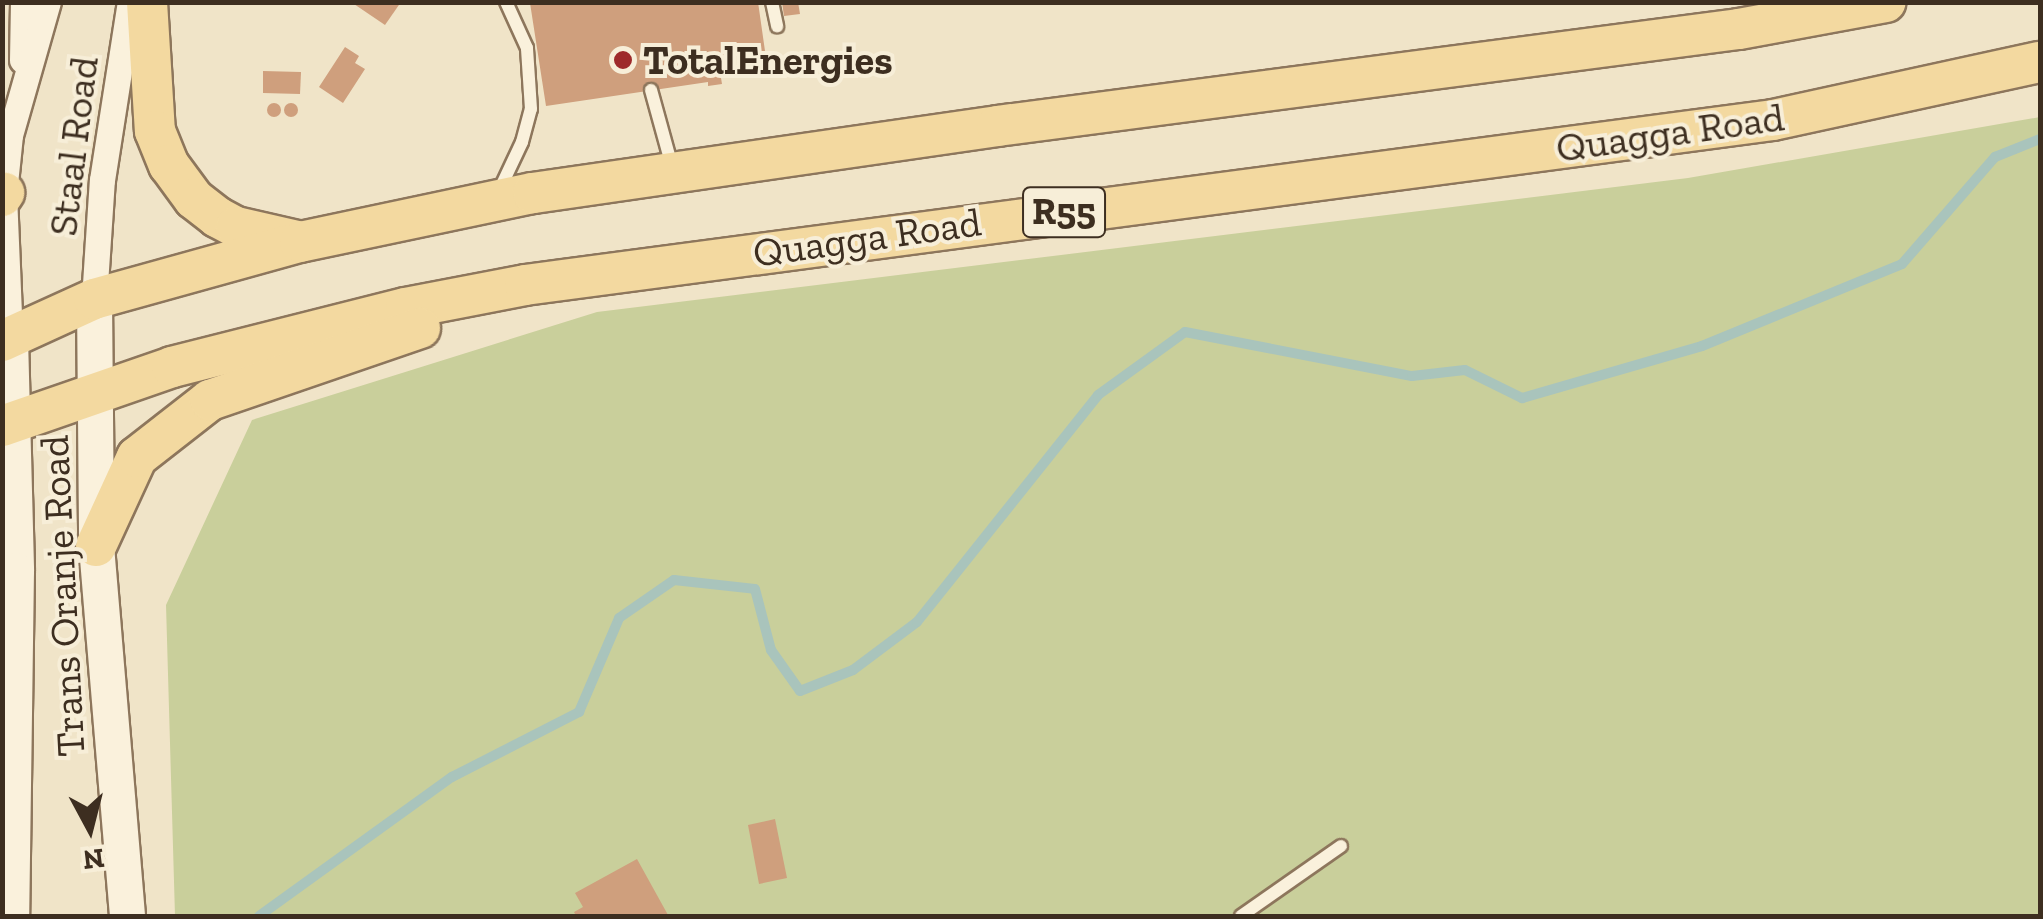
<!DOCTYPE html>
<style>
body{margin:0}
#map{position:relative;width:2043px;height:919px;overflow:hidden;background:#f0e4c8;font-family:"Zilla Slab",serif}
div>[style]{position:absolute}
.green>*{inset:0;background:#c9cf9b}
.stream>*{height:10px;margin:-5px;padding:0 5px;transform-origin:5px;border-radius:5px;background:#a9c4bc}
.building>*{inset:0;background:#cf9f7d}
.round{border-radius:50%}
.roads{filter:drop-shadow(2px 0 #8d765c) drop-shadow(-2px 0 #8d765c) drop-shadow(0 2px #8d765c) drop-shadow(0 -2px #8d765c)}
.service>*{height:12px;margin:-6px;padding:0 6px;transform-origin:6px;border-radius:6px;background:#faf1dc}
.minor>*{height:25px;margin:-12.5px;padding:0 12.5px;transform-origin:12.5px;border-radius:12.5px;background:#faf1dc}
.secondary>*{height:35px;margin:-17.5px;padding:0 17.5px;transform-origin:17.5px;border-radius:17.5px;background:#faf1dc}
.primary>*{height:40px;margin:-20px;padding:0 20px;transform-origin:20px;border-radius:20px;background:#f3d9a0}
.dots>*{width:28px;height:28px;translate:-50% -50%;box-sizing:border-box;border:5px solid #f7eed8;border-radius:50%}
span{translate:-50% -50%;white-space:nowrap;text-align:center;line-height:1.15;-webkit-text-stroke:8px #f7eed8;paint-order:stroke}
.shield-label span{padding:2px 8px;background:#f7eed8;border:2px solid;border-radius:8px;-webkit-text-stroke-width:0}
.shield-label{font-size:38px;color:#3d2e20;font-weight:700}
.poi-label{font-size:40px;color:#3d2e20;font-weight:700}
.left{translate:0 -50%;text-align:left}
.street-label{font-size:40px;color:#3d2e20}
.frame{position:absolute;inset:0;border:5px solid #3d2e20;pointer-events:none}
.north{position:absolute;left:40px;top:779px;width:100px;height:100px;-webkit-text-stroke:8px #f7eed8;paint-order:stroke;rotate:173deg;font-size:28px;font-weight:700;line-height:40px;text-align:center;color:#3d2e20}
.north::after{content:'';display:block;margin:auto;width:35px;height:45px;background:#3d2e20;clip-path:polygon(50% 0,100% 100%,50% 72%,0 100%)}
</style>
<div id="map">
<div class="green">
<i style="clip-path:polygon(2040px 117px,2040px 916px,175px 916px,166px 605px,252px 420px,597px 312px,1688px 178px)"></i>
</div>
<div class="stream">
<i style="left:259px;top:916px;width:238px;rotate:-35.8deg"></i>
<i style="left:452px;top:777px;width:143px;rotate:-27.1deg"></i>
<i style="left:579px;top:712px;width:102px;rotate:-66.9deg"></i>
<i style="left:619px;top:618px;width:67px;rotate:-34.6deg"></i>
<i style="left:674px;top:580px;width:81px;rotate:6.3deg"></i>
<i style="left:755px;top:589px;width:63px;rotate:75.3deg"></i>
<i style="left:771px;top:650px;width:50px;rotate:54.7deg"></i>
<i style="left:800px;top:691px;width:57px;rotate:-21.6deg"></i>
<i style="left:853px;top:670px;width:80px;rotate:-36.9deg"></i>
<i style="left:917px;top:622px;width:290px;rotate:-51.4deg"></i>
<i style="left:1098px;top:395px;width:107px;rotate:-35.9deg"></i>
<i style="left:1185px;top:332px;width:231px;rotate:11deg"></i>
<i style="left:1412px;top:376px;width:53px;rotate:-6.5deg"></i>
<i style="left:1465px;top:370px;width:64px;rotate:26.2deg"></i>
<i style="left:1522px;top:398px;width:187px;rotate:-16.1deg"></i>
<i style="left:1702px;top:346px;width:216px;rotate:-22.3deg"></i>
<i style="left:1902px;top:264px;width:142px;rotate:-49deg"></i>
<i style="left:1995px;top:157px;width:48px;rotate:-21.8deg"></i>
</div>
<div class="building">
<i style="clip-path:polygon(351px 2px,401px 2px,385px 25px)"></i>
<i style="clip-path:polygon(758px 2px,767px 65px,720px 72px,722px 84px,708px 86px,708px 82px,546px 106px,530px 3px)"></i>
<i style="clip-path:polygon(782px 2px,798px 2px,800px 14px,784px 16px)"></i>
<i style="clip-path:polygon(345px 47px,359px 56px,355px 63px,365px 69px,343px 103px,319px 87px)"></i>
<i style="clip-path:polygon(263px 71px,301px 72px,300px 94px,263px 93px)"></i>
<i class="round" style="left:267px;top:103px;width:14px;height:14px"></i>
<i class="round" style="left:284px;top:103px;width:14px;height:14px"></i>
<i style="clip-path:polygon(775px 819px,787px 878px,759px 884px,748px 825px)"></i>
<i style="clip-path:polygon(637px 859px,668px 915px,576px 916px,574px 912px,583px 907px,575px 893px)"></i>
</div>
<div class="roads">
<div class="service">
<i style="left:772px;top:2px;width:25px;rotate:78deg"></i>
<i style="left:651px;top:90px;width:83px;rotate:74.6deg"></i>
<i style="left:498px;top:193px;width:56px;rotate:-64.8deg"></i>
<i style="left:522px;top:142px;width:34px;rotate:-75deg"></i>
<i style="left:531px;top:109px;width:61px;rotate:-93.8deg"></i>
<i style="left:527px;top:48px;width:51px;rotate:-114.5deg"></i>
<i style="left:1241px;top:916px;width:122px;rotate:-35deg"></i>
</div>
<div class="minor">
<i style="left:22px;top:60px;width:58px;rotate:-89deg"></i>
<i style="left:94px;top:299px;width:119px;rotate:-86.2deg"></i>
<i style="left:102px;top:180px;width:180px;rotate:-81.1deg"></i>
<i style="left:10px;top:338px;width:145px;rotate:-92.4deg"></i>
<i style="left:4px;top:193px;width:58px;rotate:-84.1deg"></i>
<i style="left:10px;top:135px;width:138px;rotate:-74.1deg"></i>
</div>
<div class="secondary">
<i style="left:94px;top:299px;width:247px;rotate:89.5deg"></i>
<i style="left:96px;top:546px;width:371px;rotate:85.2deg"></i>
<i style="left:10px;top:338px;width:232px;rotate:88.5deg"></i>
<i style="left:16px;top:570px;width:346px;rotate:90.8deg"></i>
</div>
<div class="primary">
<i style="left:147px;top:2px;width:129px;rotate:86.5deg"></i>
<i style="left:155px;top:131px;width:37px;rotate:68deg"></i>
<i style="left:169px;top:165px;width:42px;rotate:53.7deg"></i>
<i style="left:194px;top:199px;width:29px;rotate:38deg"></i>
<i style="left:217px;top:217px;width:21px;rotate:28deg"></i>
<i style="left:236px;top:227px;width:63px;rotate:12.9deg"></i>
<i style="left:2px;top:196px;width:4px;rotate:-56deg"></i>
<i style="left:2px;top:341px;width:101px;rotate:-24.5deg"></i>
<i style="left:94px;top:299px;width:214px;rotate:-15.5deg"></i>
<i style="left:300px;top:242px;width:238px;rotate:-11.9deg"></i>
<i style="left:533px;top:193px;width:469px;rotate:-8.2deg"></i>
<i style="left:997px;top:126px;width:748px;rotate:-7.45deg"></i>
<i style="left:1739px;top:29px;width:149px;rotate:-10.4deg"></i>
<i style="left:2px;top:426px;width:180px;rotate:-19.1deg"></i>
<i style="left:172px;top:367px;width:241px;rotate:-14.2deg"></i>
<i style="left:406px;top:308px;width:121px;rotate:-10.9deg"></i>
<i style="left:525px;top:285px;width:1259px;rotate:-7.53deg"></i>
<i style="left:1773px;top:120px;width:273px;rotate:-12.3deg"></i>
<i style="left:96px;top:546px;width:98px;rotate:-65.3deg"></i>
<i style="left:137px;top:457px;width:93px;rotate:-38deg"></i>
<i style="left:210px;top:400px;width:222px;rotate:-18.9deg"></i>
</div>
</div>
<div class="dots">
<i style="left:623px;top:60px;background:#9e2a2b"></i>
</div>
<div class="shield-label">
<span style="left:1064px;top:212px">R55</span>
</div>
<div class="poi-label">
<span class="left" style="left:643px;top:60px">TotalEnergies</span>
</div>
<div class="street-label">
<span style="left:1670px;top:132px;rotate:-8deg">Quagga Road</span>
<span style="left:73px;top:146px;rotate:-83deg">Staal Road</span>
<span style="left:867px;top:237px;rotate:-8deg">Quagga Road</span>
<span style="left:62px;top:596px;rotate:-93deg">Trans Oranje Road</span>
</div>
<div class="frame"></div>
<div class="north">N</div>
</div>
